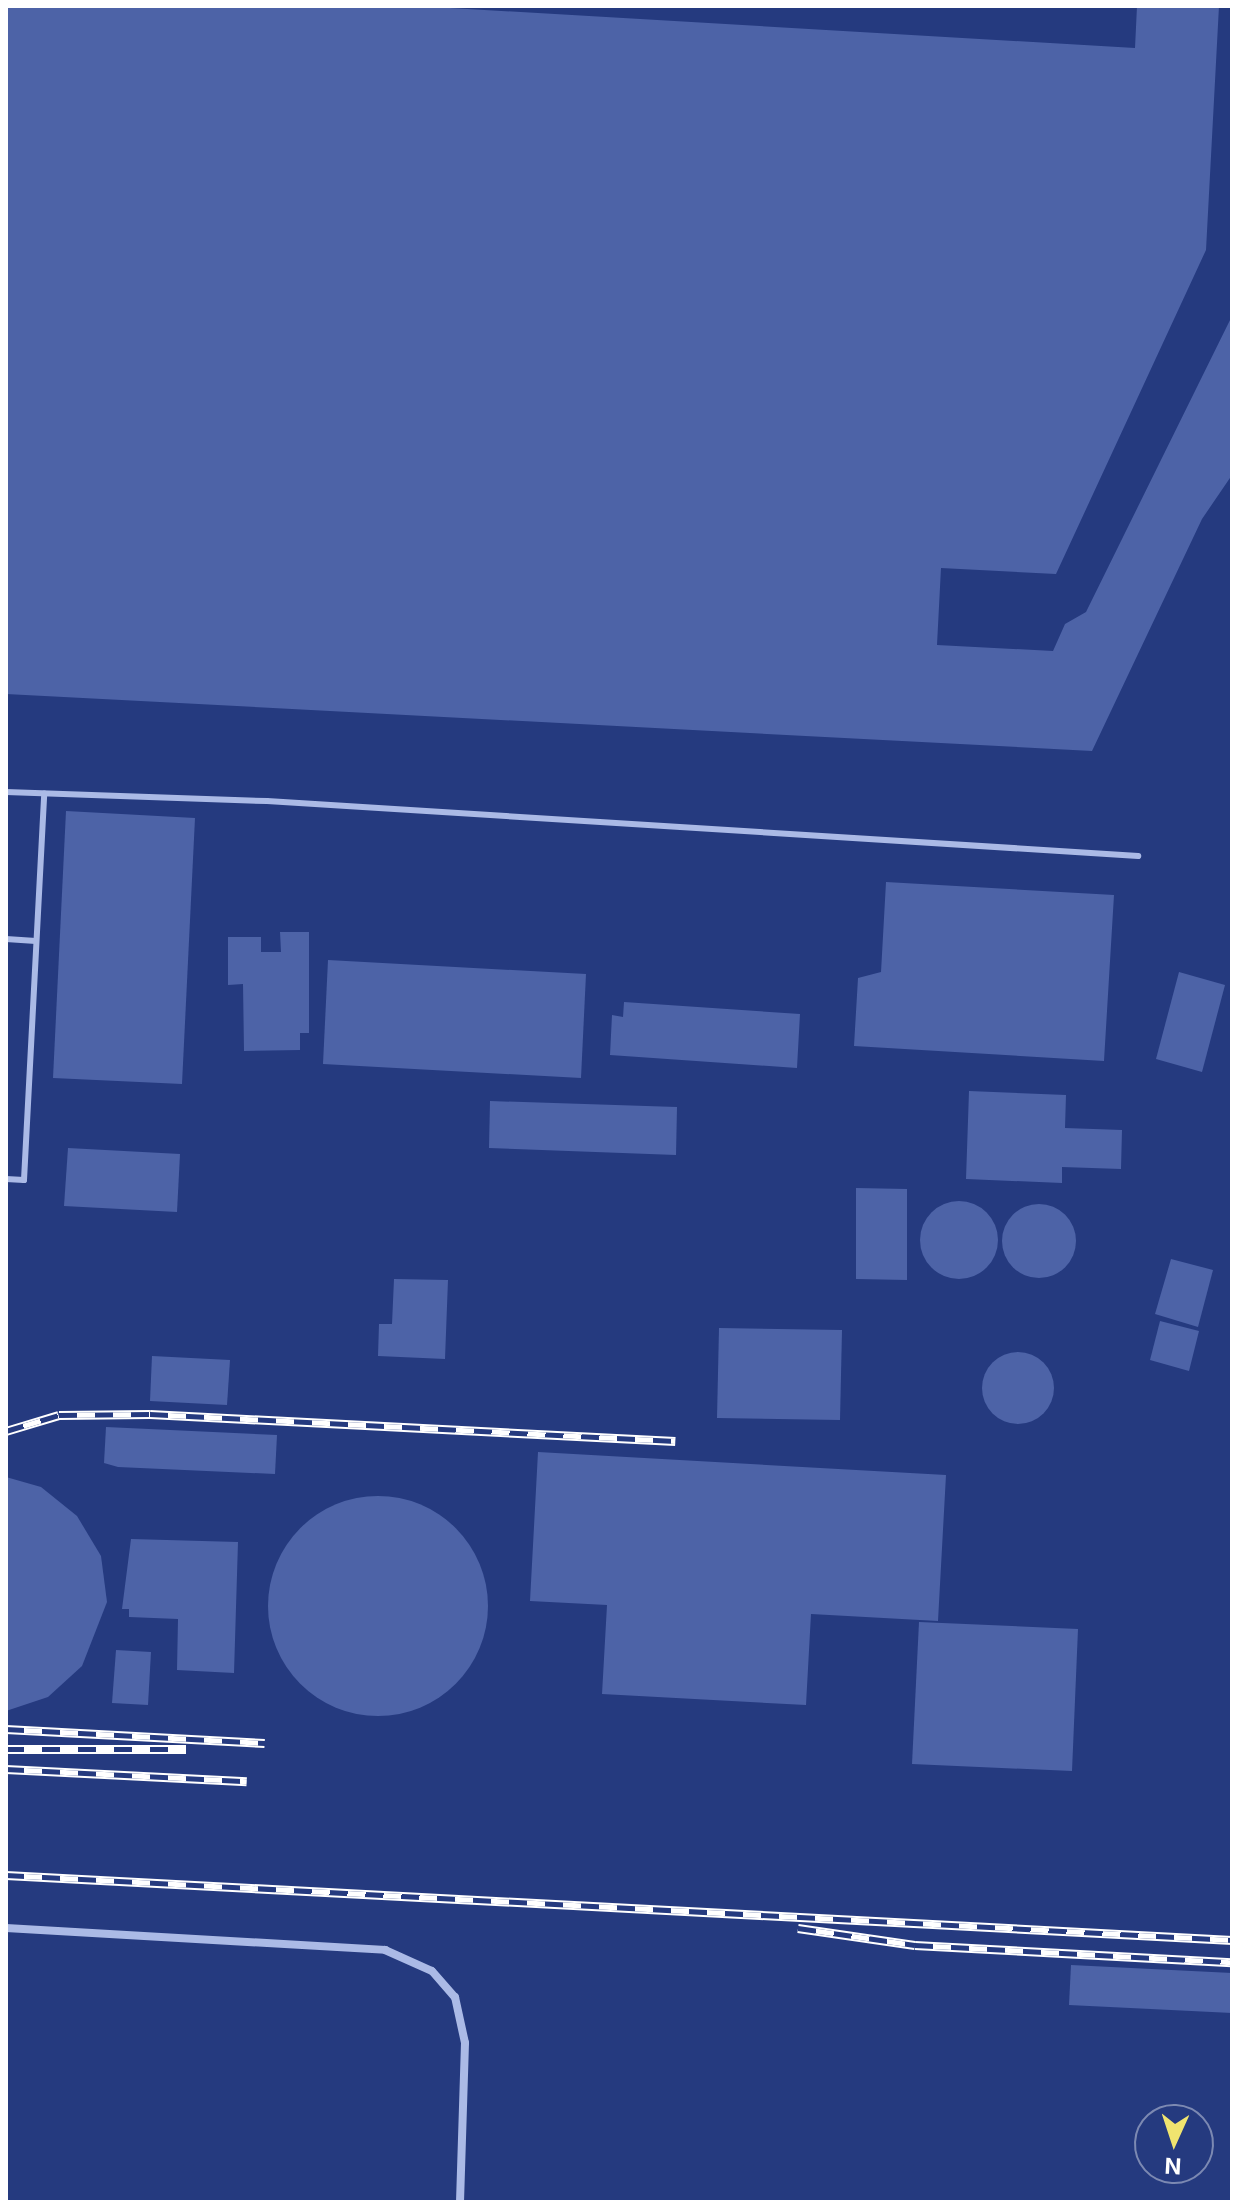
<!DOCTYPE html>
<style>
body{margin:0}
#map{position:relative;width:1238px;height:2208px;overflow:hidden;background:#253a7f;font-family:Inter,sans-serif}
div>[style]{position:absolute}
.building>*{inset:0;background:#4d63a7}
.round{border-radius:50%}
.lane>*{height:6px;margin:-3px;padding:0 3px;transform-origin:3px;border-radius:3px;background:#abbae6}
.street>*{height:8px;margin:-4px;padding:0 4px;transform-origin:4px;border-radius:4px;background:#abbae6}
.rail>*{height:9px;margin-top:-4.5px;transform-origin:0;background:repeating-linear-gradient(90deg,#253a7f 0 18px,#fff 0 36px);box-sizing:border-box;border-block:2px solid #fff}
span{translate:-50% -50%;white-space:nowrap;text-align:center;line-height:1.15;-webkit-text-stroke:6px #253a7f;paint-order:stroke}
.frame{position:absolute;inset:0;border:8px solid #fff;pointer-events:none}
.north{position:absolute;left:1134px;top:2104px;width:80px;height:80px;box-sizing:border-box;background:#253a7f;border:2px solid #7c89b2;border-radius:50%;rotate:183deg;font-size:22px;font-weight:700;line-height:32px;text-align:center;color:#fff}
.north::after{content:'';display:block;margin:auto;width:28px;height:36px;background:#f0e46f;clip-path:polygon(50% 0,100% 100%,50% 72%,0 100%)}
</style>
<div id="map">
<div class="building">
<i style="clip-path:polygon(6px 6px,416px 6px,1135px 48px,1137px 6px,1219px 6px,1206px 250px,1056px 574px,941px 568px,937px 645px,1053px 651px,1065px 624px,1086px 612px,1232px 316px,1232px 475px,1202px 519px,1092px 751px,6px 694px)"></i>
<i style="clip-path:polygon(66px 811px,195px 818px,182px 1084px,53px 1078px)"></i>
<i style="clip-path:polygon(886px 882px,1114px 895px,1104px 1061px,854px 1046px,858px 978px,881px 972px)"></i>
<i style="clip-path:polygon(280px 932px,309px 932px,309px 1033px,300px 1033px,300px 1050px,244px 1051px,243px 984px,228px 985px,228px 937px,261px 937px,261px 952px,281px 952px)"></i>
<i style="clip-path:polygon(328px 960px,586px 974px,581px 1078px,323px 1064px)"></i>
<i style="clip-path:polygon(1179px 972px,1225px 985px,1202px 1072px,1156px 1059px)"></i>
<i style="clip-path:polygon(624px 1002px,800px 1014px,797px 1068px,610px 1055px,612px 1015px,623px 1017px)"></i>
<i style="clip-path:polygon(969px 1091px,1066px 1095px,1065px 1128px,1122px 1130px,1121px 1169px,1062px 1167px,1062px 1183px,966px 1179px)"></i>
<i style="clip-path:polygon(490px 1101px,677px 1107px,676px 1155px,489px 1148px)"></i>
<i style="clip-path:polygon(68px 1148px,180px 1154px,177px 1212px,64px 1206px)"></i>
<i style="clip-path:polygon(856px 1188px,907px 1189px,907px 1280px,856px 1279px)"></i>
<i class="round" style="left:920px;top:1201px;width:78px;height:78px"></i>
<i class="round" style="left:1002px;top:1204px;width:74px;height:74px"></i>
<i style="clip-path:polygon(1171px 1259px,1213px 1270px,1198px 1327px,1155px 1314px)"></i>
<i style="clip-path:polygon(394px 1279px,448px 1280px,445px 1359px,378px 1356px,379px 1324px,392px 1324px)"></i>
<i style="clip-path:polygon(1160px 1321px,1199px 1331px,1189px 1371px,1150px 1360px)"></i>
<i style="clip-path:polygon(719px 1328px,842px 1330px,840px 1420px,717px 1418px)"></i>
<i class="round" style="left:982px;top:1352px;width:72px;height:72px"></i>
<i style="clip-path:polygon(152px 1356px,230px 1360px,227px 1405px,150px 1401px)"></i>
<i style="clip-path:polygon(106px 1427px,277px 1435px,275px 1474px,118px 1467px,104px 1463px)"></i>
<i style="clip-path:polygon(538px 1452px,946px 1475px,938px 1621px,811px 1614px,806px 1705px,602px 1694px,607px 1605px,530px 1601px)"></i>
<i style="clip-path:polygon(6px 1477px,41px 1487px,77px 1516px,101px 1556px,107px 1602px,82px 1666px,48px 1697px,6px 1711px)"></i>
<i class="round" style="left:268px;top:1496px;width:220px;height:220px"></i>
<i style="clip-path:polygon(131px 1539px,238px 1542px,234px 1673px,177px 1670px,178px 1619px,129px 1617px,129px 1609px,122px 1609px)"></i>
<i style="clip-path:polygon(919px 1622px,1078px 1629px,1072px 1771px,912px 1764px)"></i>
<i style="clip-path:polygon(116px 1650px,151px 1652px,148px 1705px,112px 1703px)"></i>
<i style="clip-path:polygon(1071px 1965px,1232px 1973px,1232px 2013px,1069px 2005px)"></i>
</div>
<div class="lane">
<i style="left:6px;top:792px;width:261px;rotate:2deg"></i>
<i style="left:267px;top:801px;width:873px;rotate:3.61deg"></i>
<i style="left:6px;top:939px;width:30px;rotate:4deg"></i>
<i style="left:6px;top:1179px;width:18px;rotate:3deg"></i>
<i style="left:24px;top:1180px;width:387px;rotate:-87deg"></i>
</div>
<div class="street">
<i style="left:6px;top:1928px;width:380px;rotate:3.3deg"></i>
<i style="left:385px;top:1950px;width:51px;rotate:24.1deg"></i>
<i style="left:432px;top:1971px;width:35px;rotate:49deg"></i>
<i style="left:455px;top:1997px;width:47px;rotate:77.7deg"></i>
<i style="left:465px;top:2043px;width:159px;rotate:91.8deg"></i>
</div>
<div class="rail">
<i style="left:6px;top:1431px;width:55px;rotate:-16.8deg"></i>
<i style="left:59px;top:1415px;width:91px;rotate:-0.6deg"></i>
<i style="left:150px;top:1414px;width:526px;rotate:2.94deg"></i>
<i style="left:6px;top:1729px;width:259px;rotate:3.1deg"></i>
<i style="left:6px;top:1749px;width:180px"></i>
<i style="left:6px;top:1769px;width:241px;rotate:2.9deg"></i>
<i style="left:6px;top:1875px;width:1228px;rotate:3.03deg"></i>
<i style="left:798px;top:1928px;width:118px;rotate:8.3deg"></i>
<i style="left:915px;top:1945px;width:317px;rotate:3.1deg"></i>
</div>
<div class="frame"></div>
<div class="north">N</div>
</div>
